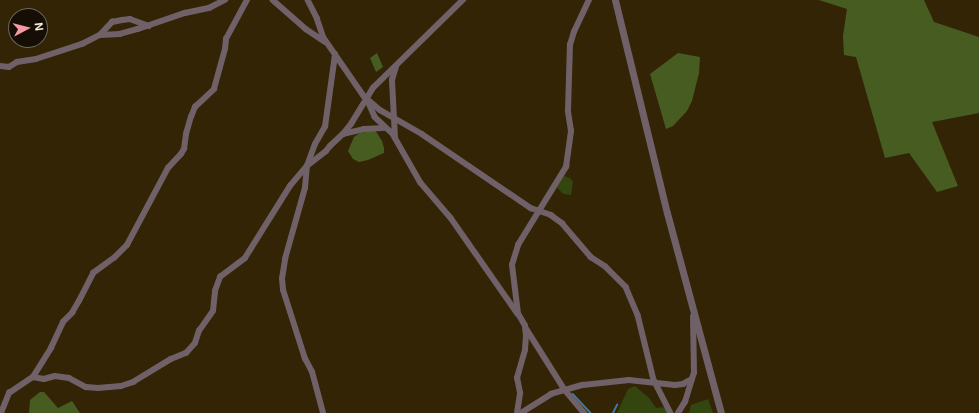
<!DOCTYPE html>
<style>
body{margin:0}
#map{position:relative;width:979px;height:413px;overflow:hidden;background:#332406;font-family:Inter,sans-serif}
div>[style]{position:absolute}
.green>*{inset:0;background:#344610}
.forest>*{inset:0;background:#475c20}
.stream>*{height:1.5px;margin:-0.75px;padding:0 0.75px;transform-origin:0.75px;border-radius:0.75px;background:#4079a2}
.minor>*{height:5.5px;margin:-2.75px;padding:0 2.75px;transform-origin:2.75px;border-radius:2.75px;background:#706169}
.tertiary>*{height:7px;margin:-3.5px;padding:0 3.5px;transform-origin:3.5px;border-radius:3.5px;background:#706169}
span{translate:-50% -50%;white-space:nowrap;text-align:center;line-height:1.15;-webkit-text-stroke:3px #150e04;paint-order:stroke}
.north{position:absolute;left:8px;top:8px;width:40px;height:40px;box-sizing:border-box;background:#150e04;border:1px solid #6f675b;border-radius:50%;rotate:83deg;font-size:11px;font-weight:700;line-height:16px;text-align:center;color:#f7eddd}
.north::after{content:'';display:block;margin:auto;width:14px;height:18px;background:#f49aa4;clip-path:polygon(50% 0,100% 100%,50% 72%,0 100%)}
</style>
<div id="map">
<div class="green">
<i style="clip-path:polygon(564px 176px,570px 178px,573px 182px,571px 195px,563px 194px,557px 187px)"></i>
<i style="clip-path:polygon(635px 386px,649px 398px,656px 408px,666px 407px,669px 413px,617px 413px,628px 389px)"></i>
<i style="clip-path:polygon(708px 399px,713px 413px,689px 413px,691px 405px)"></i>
</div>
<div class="forest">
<i style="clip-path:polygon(819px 0,924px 0,934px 22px,979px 37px,979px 113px,932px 122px,958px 186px,937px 192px,909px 153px,885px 158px,856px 57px,844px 55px,843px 36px,847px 9px)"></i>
<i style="clip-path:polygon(377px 53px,383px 67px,376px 72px,370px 58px)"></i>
<i style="clip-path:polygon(678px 53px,700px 57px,699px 73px,692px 101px,687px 111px,673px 126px,666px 129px,650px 74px)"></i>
<i style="clip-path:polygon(375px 130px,382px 141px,384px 148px,384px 153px,368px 160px,359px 162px,353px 159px,348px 151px,354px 137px,360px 133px)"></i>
<i style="clip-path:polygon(40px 392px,44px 392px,58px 408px,72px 401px,80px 413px,29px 413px,30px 400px)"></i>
</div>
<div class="stream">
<i style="left:573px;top:394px;width:26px;rotate:47deg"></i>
<i style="left:613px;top:413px;width:9px;rotate:-63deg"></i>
</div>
<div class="minor">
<i style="left:273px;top:0;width:44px;rotate:41.3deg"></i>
<i style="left:306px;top:29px;width:23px;rotate:34deg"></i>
<i style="left:308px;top:0;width:20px;rotate:63deg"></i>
<i style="left:317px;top:18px;width:21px;rotate:71deg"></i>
<i style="left:324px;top:38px;width:70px;rotate:55.4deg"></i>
<i style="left:364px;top:96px;width:21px;rotate:41deg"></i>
<i style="left:380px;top:110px;width:48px;rotate:29.7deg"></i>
<i style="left:422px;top:134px;width:132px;rotate:34.2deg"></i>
<i style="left:531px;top:208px;width:21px;rotate:19deg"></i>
<i style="left:551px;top:215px;width:14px;rotate:36deg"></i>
<i style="left:562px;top:223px;width:45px;rotate:49.5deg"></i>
<i style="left:591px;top:257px;width:17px;rotate:33deg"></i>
<i style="left:605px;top:266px;width:30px;rotate:45deg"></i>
<i style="left:626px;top:287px;width:30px;rotate:67deg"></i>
<i style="left:638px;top:315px;width:67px;rotate:76.2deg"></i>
<i style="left:654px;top:380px;width:37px;rotate:63deg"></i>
<i style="left:100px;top:35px;width:18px;rotate:-47deg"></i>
<i style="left:112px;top:22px;width:10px;rotate:-11deg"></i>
<i style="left:122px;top:20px;width:8px;rotate:-7deg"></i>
<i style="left:130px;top:19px;width:20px;rotate:20deg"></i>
<i style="left:0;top:66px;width:9px;rotate:6deg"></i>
<i style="left:9px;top:67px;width:9px;rotate:-32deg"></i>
<i style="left:17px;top:62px;width:19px;rotate:-9deg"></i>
<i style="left:36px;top:59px;width:48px;rotate:-18.1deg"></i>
<i style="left:82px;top:44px;width:20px;rotate:-27deg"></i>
<i style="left:100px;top:35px;width:20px;rotate:-3deg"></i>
<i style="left:120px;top:34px;width:19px;rotate:-16deg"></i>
<i style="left:138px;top:29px;width:50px;rotate:-18.8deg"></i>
<i style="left:185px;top:13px;width:25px;rotate:-12deg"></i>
<i style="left:209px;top:8px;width:18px;rotate:-27deg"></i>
<i style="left:368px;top:101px;width:17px;rotate:66deg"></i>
<i style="left:375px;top:117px;width:25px;rotate:43deg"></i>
<i style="left:393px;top:134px;width:56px;rotate:60.3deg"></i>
<i style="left:421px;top:183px;width:46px;rotate:49.4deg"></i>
<i style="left:451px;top:218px;width:117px;rotate:55.1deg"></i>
<i style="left:343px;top:134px;width:22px;rotate:-13deg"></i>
<i style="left:364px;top:129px;width:21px;rotate:-3deg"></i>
<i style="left:395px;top:138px;width:58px;rotate:-93deg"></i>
<i style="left:392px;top:80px;width:14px;rotate:-73deg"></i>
<i style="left:526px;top:328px;width:73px;rotate:57.8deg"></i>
<i style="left:565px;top:390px;width:30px;rotate:50deg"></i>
<i style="left:33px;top:377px;width:34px;rotate:-58deg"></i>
<i style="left:51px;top:348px;width:29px;rotate:-65deg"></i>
<i style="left:63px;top:322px;width:13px;rotate:-45deg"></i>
<i style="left:72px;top:313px;width:14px;rotate:-60deg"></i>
<i style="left:79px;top:301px;width:31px;rotate:-63deg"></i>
<i style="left:93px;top:273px;width:26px;rotate:-36deg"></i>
<i style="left:114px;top:258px;width:18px;rotate:-45deg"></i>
<i style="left:127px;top:245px;width:87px;rotate:-62deg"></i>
<i style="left:168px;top:168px;width:19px;rotate:-47deg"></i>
<i style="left:181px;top:154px;width:6px;rotate:-59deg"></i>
<i style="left:184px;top:149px;width:15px;rotate:-82deg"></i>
<i style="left:186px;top:134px;width:18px;rotate:-74deg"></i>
<i style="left:191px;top:117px;width:11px;rotate:-68deg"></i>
<i style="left:195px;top:107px;width:26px;rotate:-43deg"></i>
<i style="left:214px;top:89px;width:41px;rotate:-74.6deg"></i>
<i style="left:225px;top:49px;width:10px;rotate:-84deg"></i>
<i style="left:226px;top:39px;width:44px;rotate:-61.7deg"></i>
<i style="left:1px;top:413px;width:22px;rotate:-68deg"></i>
<i style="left:9px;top:393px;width:29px;rotate:-34deg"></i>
<i style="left:33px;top:377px;width:11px;rotate:10deg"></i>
<i style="left:44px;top:379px;width:11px;rotate:-15deg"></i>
<i style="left:55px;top:376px;width:14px;rotate:8deg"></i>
<i style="left:69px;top:378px;width:19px;rotate:28deg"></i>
<i style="left:86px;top:387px;width:12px;rotate:5deg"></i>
<i style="left:98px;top:388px;width:23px;rotate:-5deg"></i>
<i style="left:121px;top:386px;width:13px;rotate:-18deg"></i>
<i style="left:133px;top:382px;width:44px;rotate:-31.2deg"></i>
<i style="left:171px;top:359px;width:16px;rotate:-22deg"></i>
<i style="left:186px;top:353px;width:13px;rotate:-48deg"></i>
<i style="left:195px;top:343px;width:13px;rotate:-72deg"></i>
<i style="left:199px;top:331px;width:24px;rotate:-55deg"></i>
<i style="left:213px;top:311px;width:20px;rotate:-84deg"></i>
<i style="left:215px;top:291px;width:15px;rotate:-70deg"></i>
<i style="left:220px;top:277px;width:31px;rotate:-37deg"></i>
<i style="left:245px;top:258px;width:85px;rotate:-58deg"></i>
<i style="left:290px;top:186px;width:26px;rotate:-50deg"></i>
<i style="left:307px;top:166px;width:24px;rotate:-38deg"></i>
<i style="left:326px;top:151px;width:6px;rotate:-51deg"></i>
<i style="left:330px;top:146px;width:18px;rotate:-43deg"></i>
<i style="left:343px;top:134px;width:13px;rotate:-51deg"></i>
<i style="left:351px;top:124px;width:42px;rotate:-58.6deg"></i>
<i style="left:373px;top:88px;width:126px;rotate:-44.4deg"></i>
<i style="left:323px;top:413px;width:42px;rotate:-105deg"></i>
<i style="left:312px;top:372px;width:15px;rotate:-118deg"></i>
<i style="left:305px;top:359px;width:72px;rotate:-107.7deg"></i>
<i style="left:283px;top:290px;width:11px;rotate:-95deg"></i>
<i style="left:282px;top:279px;width:20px;rotate:-81deg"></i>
<i style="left:285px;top:259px;width:74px;rotate:-74.3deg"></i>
<i style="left:305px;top:188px;width:22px;rotate:-85deg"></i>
<i style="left:307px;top:166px;width:23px;rotate:-70deg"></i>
<i style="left:315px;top:144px;width:20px;rotate:-60deg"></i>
<i style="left:325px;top:127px;width:73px;rotate:-82.1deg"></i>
<i style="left:517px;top:413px;width:20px;rotate:-81deg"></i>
<i style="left:520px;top:393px;width:15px;rotate:-101deg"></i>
<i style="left:517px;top:378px;width:29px;rotate:-74deg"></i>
<i style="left:525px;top:350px;width:14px;rotate:-86deg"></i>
<i style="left:526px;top:336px;width:10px;rotate:-96deg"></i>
<i style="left:525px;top:326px;width:14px;rotate:-120deg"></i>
<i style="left:518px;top:314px;width:49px;rotate:-97deg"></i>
<i style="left:512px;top:265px;width:21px;rotate:-73deg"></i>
<i style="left:518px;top:245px;width:92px;rotate:-58.4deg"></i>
<i style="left:566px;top:167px;width:36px;rotate:-82deg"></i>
<i style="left:571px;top:131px;width:20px;rotate:-99deg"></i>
<i style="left:568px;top:111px;width:66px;rotate:-88.3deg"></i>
<i style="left:570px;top:45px;width:14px;rotate:-73deg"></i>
<i style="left:574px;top:32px;width:35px;rotate:-65deg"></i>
<i style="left:521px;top:413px;width:36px;rotate:-32deg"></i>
<i style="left:551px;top:394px;width:33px;rotate:-16deg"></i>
<i style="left:583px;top:385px;width:46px;rotate:-6.2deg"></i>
<i style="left:629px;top:380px;width:46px;rotate:6.2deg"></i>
<i style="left:675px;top:385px;width:8px;rotate:-7deg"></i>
<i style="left:683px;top:384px;width:10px;rotate:-29deg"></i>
<i style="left:678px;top:413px;width:13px;rotate:-58deg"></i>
<i style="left:685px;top:402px;width:30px;rotate:-73deg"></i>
<i style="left:694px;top:373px;width:56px;rotate:-91deg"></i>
</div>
<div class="tertiary">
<i style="left:615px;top:0;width:219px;rotate:76.3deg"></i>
<i style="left:667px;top:213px;width:207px;rotate:74.9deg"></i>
</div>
<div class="north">N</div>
</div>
